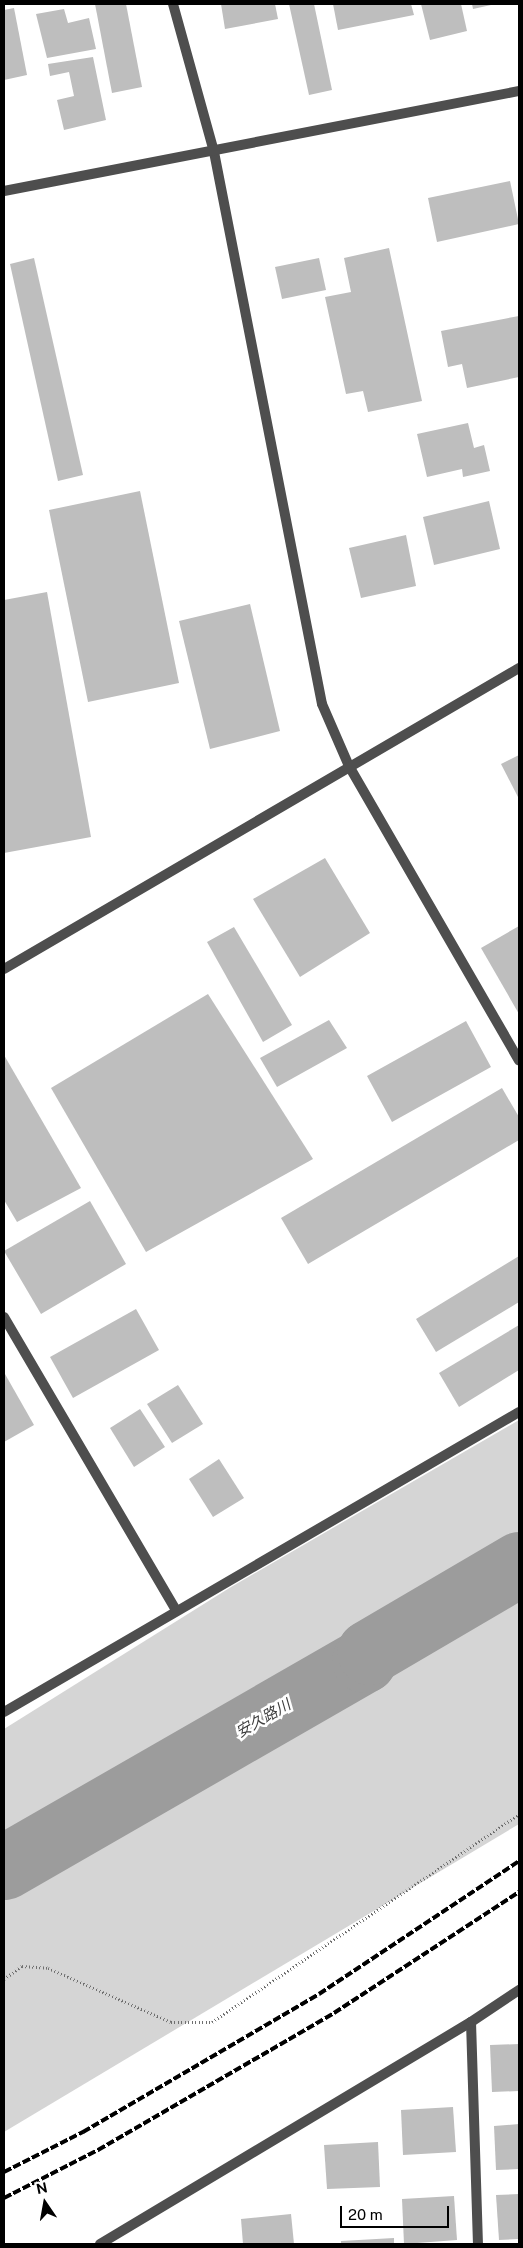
<!DOCTYPE html>
<meta charset="utf-8">
<style>
body{margin:0}
#map{position:relative;width:523px;height:2248px;overflow:hidden;background:#fff;font-family:"Public Sans","Noto Sans JP",sans-serif}
div>[style]{position:absolute}
.green>*{inset:0;background:#d5d5d5}
.river>*{height:65px;margin:-32.5px;padding:0 32.5px;transform-origin:32.5px;border-radius:32.5px;background:#9c9c9c}
.building>*{inset:0;background:#bebebe}
.path>*{height:3px;margin-top:-1.5px;transform-origin:0;background:repeating-linear-gradient(90deg,#707070 0 1px,transparent 0 3.5px)}
.minor>*{height:10px;margin:-5px;padding:0 5px;transform-origin:5px;border-radius:5px;background:#4e4e4e}
.tertiary>*{height:10px;margin:-5px;padding:0 5px;transform-origin:5px;border-radius:5px;background:#4e4e4e}
.rail>*{height:4px;margin-top:-2px;transform-origin:0;background:repeating-linear-gradient(90deg,#000 0 8px,transparent 0 10.5px)}
span{translate:-50% -50%;white-space:nowrap;text-align:center;line-height:1.15;-webkit-text-stroke:5px #fff;paint-order:stroke}
.water-label{font-size:15px;color:#3d3d3d;font-style:italic}
.frame{position:absolute;inset:0;border:5px solid #000;pointer-events:none}
.north{position:absolute;left:20px;top:2178px;width:50px;height:50px;-webkit-text-stroke:4px #fff;paint-order:stroke;rotate:348deg;font-size:14px;font-weight:700;line-height:20px;text-align:center;color:#000}
.north::after{content:'';display:block;margin:auto;width:18px;height:22px;background:#000;clip-path:polygon(50% 0,100% 100%,50% 72%,0 100%)}
.scale{position:absolute;left:340px;top:2206px;width:109px;height:22px;box-sizing:border-box;border:2px solid #000;border-top:0;padding-left:6px;font-size:15px;line-height:18px;white-space:nowrap;color:#000;-webkit-text-stroke:4px #fff;paint-order:stroke}
</style>
<div id="map">
<div class="green">
<i style="clip-path:polygon(519px 1420px,519px 1824px,4px 2132px,4px 1729px,231px 1587px)"></i>
</div>
<div class="river">
<i style="left:4px;top:1867px;width:415px;rotate:-29.9deg"></i>
<i style="left:364px;top:1660px;width:9px;rotate:-58deg"></i>
<i style="left:369px;top:1652px;width:174px;rotate:-30.4deg"></i>
</div>
<div class="building">
<i style="clip-path:polygon(95px 4px,126px 4px,142px 87px,112px 93px)"></i>
<i style="clip-path:polygon(221px 4px,275px 4px,278px 19px,225px 29px)"></i>
<i style="clip-path:polygon(289px 4px,314px 4px,332px 90px,309px 95px)"></i>
<i style="clip-path:polygon(333px 4px,411px 4px,414px 15px,338px 30px)"></i>
<i style="clip-path:polygon(421px 4px,461px 4px,467px 31px,430px 40px)"></i>
<i style="clip-path:polygon(472px 4px,491px 4px,491px 5px,473px 9px)"></i>
<i style="clip-path:polygon(14px 8px,27px 75px,4px 80px,4px 10px)"></i>
<i style="clip-path:polygon(64px 9px,68px 23px,89px 18px,96px 49px,47px 58px,36px 14px)"></i>
<i style="clip-path:polygon(93px 57px,106px 120px,64px 130px,57px 100px,74px 96px,69px 72px,50px 76px,48px 64px)"></i>
<i style="clip-path:polygon(510px 181px,519px 224px,437px 242px,428px 198px)"></i>
<i style="clip-path:polygon(389px 248px,422px 401px,368px 412px,363px 391px,346px 394px,325px 297px,351px 292px,344px 258px)"></i>
<i style="clip-path:polygon(34px 258px,83px 475px,58px 481px,10px 264px)"></i>
<i style="clip-path:polygon(319px 258px,326px 290px,282px 299px,275px 267px)"></i>
<i style="clip-path:polygon(519px 316px,519px 377px,467px 388px,462px 364px,448px 367px,441px 331px)"></i>
<i style="clip-path:polygon(468px 423px,474px 448px,484px 445px,490px 471px,463px 477px,462px 469px,427px 477px,417px 434px)"></i>
<i style="clip-path:polygon(140px 491px,179px 683px,88px 702px,49px 510px)"></i>
<i style="clip-path:polygon(489px 501px,500px 549px,434px 565px,423px 517px)"></i>
<i style="clip-path:polygon(406px 535px,416px 586px,361px 598px,349px 548px)"></i>
<i style="clip-path:polygon(47px 592px,91px 837px,4px 853px,4px 600px)"></i>
<i style="clip-path:polygon(250px 604px,280px 731px,210px 749px,179px 621px)"></i>
<i style="clip-path:polygon(519px 755px,519px 799px,501px 764px)"></i>
<i style="clip-path:polygon(325px 858px,370px 933px,300px 977px,253px 899px)"></i>
<i style="clip-path:polygon(519px 926px,519px 1014px,481px 948px)"></i>
<i style="clip-path:polygon(234px 927px,292px 1025px,263px 1042px,207px 942px)"></i>
<i style="clip-path:polygon(208px 994px,313px 1159px,146px 1252px,51px 1088px)"></i>
<i style="clip-path:polygon(329px 1020px,347px 1048px,277px 1087px,260px 1058px)"></i>
<i style="clip-path:polygon(466px 1021px,491px 1067px,392px 1122px,367px 1076px)"></i>
<i style="clip-path:polygon(4px 1055px,81px 1188px,17px 1222px,4px 1200px)"></i>
<i style="clip-path:polygon(502px 1088px,519px 1117px,519px 1140px,308px 1264px,281px 1218px)"></i>
<i style="clip-path:polygon(90px 1201px,126px 1264px,41px 1314px,4px 1251px)"></i>
<i style="clip-path:polygon(519px 1256px,519px 1302px,436px 1352px,416px 1319px)"></i>
<i style="clip-path:polygon(136px 1309px,159px 1350px,73px 1398px,50px 1357px)"></i>
<i style="clip-path:polygon(519px 1325px,519px 1370px,459px 1407px,439px 1373px)"></i>
<i style="clip-path:polygon(5px 1374px,34px 1425px,4px 1442px,4px 1375px)"></i>
<i style="clip-path:polygon(178px 1385px,203px 1424px,172px 1443px,147px 1404px)"></i>
<i style="clip-path:polygon(140px 1409px,165px 1447px,134px 1467px,110px 1428px)"></i>
<i style="clip-path:polygon(219px 1459px,244px 1498px,213px 1517px,189px 1479px)"></i>
<i style="clip-path:polygon(519px 2044px,519px 2091px,492px 2092px,490px 2045px)"></i>
<i style="clip-path:polygon(453px 2107px,456px 2152px,403px 2155px,401px 2110px)"></i>
<i style="clip-path:polygon(519px 2124px,519px 2169px,496px 2170px,494px 2126px)"></i>
<i style="clip-path:polygon(378px 2142px,380px 2187px,327px 2189px,324px 2145px)"></i>
<i style="clip-path:polygon(519px 2194px,519px 2239px,499px 2240px,496px 2195px)"></i>
<i style="clip-path:polygon(454px 2196px,457px 2240px,404px 2244px,402px 2199px)"></i>
<i style="clip-path:polygon(291px 2214px,294px 2244px,243px 2244px,241px 2219px)"></i>
<i style="clip-path:polygon(394px 2238px,394px 2244px,341px 2244px,341px 2241px)"></i>
</div>
<div class="path">
<i style="left:4px;top:1979px;width:22px;rotate:-36deg"></i>
<i style="left:22px;top:1966px;width:26px;rotate:4deg"></i>
<i style="left:48px;top:1968px;width:134px;rotate:23.7deg"></i>
<i style="left:171px;top:2022px;width:41px"></i>
<i style="left:212px;top:2022px;width:371px;rotate:-34.1deg"></i>
</div>
<div class="minor">
<i style="left:349px;top:766px;width:340px;rotate:60deg"></i>
<i style="left:4px;top:1317px;width:340px;rotate:59.6deg"></i>
<i style="left:4px;top:1712px;width:596px;rotate:-30.22deg"></i>
<i style="left:471px;top:2022px;width:222px;rotate:88.2deg"></i>
<i style="left:100px;top:2244px;width:432px;rotate:-30.9deg"></i>
<i style="left:471px;top:2022px;width:58px;rotate:-33.7deg"></i>
</div>
<div class="tertiary">
<i style="left:173px;top:4px;width:154px;rotate:74.5deg"></i>
<i style="left:214px;top:152px;width:562px;rotate:78.93deg"></i>
<i style="left:322px;top:704px;width:68px;rotate:66.5deg"></i>
<i style="left:4px;top:191px;width:525px;rotate:-10.99deg"></i>
<i style="left:4px;top:969px;width:597px;rotate:-30.3deg"></i>
</div>
<div class="rail">
<i style="left:4px;top:2172px;width:89px;rotate:-26.9deg"></i>
<i style="left:83px;top:2132px;width:273px;rotate:-30.3deg"></i>
<i style="left:319px;top:1994px;width:240px;rotate:-33.6deg"></i>
<i style="left:4px;top:2198px;width:106px;rotate:-27.1deg"></i>
<i style="left:98px;top:2150px;width:273px;rotate:-30.1deg"></i>
<i style="left:334px;top:2013px;width:221px;rotate:-33.2deg"></i>
</div>
<div class="water-label">
<span style="left:263px;top:1718px;rotate:-30deg">安久路川</span>
</div>
<div class="frame"></div>
<div class="north">N</div>
<div class="scale">20 m</div>
</div>
